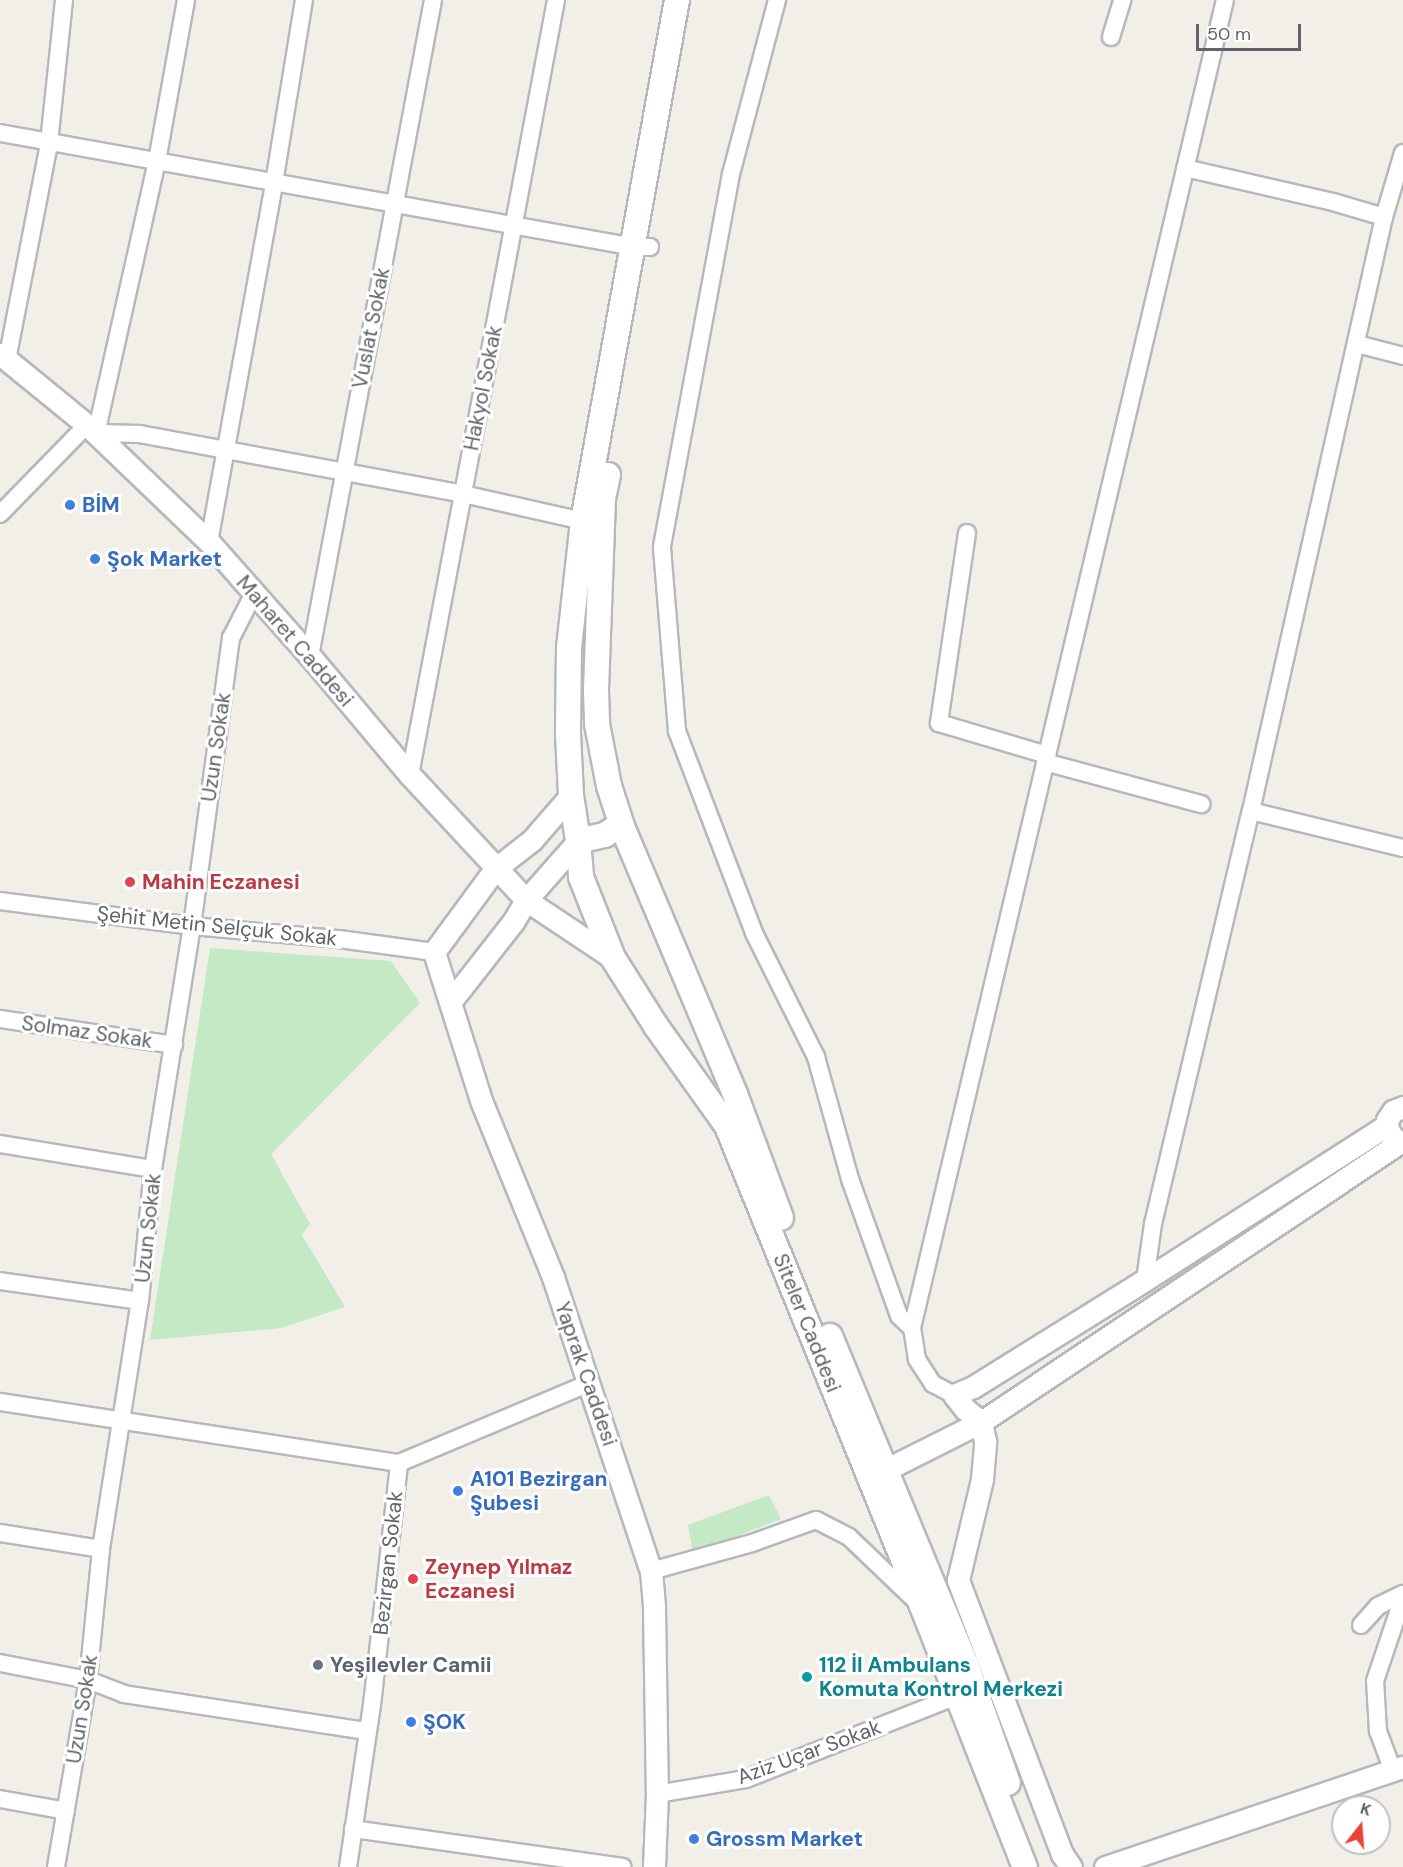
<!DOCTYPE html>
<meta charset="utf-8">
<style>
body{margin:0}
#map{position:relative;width:1403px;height:1867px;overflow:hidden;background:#f1efe8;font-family:"DM Sans",sans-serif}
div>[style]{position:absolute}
.green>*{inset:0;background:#c5e8c5}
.roads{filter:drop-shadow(2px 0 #b5b8bc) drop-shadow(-2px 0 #b5b8bc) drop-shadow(0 2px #b5b8bc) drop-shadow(0 -2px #b5b8bc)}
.minor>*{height:16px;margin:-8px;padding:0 8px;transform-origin:8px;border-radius:8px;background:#fff}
.tertiary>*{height:21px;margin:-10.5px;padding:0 10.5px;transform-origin:10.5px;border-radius:10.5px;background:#fff}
.secondary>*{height:24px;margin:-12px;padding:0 12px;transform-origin:12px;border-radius:12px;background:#fff}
.dots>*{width:16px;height:16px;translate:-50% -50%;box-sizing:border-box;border:3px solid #fff;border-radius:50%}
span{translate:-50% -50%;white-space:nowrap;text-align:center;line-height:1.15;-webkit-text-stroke:6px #fff;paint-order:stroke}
.street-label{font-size:21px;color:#5f6368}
.shop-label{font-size:21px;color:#366cbe;font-weight:700}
.left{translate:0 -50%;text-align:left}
.health-label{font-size:21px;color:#be3a42;font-weight:700}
.worship-label{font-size:21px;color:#5b616d;font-weight:700}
.culture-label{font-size:21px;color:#0d838f;font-weight:700}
.north{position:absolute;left:1331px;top:1795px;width:60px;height:60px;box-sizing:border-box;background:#fff;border:2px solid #bfc1c3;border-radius:50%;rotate:17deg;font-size:16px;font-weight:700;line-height:24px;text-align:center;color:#5f6368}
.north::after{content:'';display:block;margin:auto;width:21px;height:27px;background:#ea4335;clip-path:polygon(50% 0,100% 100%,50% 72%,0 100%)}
.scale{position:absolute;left:1196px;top:24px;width:105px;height:27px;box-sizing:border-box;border:3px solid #5f6368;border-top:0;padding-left:8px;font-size:18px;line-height:21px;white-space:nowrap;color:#5f6368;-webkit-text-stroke:4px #fff;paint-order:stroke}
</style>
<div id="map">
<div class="green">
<i style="clip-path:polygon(210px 948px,391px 961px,420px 1003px,271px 1154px,310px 1224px,302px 1235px,345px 1307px,281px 1328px,150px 1340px)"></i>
<i style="clip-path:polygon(769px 1495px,781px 1519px,693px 1553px,688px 1525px)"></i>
</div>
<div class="roads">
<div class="minor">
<i style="left:186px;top:0;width:164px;rotate:100.2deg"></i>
<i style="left:157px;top:161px;width:279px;rotate:102.6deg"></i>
<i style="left:96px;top:433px;width:44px;rotate:1.3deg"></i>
<i style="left:140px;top:434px;width:329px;rotate:10.5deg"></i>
<i style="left:463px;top:494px;width:123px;rotate:12.7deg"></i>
<i style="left:777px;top:0;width:180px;rotate:104.8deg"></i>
<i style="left:731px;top:174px;width:380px;rotate:100.5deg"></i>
<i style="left:662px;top:548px;width:184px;rotate:85.3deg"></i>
<i style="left:677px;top:731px;width:216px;rotate:69.1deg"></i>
<i style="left:754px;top:933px;width:139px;rotate:63.4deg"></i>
<i style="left:816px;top:1057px;width:127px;rotate:74.4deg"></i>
<i style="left:850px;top:1179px;width:145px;rotate:70.3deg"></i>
<i style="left:899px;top:1316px;width:18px;rotate:43deg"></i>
<i style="left:1111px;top:37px;width:39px;rotate:-73deg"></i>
<i style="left:0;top:133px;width:644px;rotate:10.19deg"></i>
<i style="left:634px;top:247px;width:16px"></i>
<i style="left:1403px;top:153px;width:67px;rotate:106.5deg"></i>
<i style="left:1384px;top:217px;width:609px;rotate:102.62deg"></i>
<i style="left:1251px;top:811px;width:156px;rotate:13.7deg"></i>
<i style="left:1185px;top:168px;width:152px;rotate:12.9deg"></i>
<i style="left:1333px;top:202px;width:53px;rotate:16.4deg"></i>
<i style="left:1357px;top:344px;width:48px;rotate:14.6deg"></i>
<i style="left:7px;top:360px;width:221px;rotate:-79deg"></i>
<i style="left:49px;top:143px;width:144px;rotate:-84deg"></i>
<i style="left:0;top:514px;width:124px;rotate:-45.7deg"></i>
<i style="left:967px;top:533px;width:192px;rotate:98.4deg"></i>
<i style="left:939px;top:723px;width:113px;rotate:16.5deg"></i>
<i style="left:209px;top:542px;width:365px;rotate:-79.7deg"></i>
<i style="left:274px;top:183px;width:185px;rotate:-80.7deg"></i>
<i style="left:310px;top:656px;width:667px;rotate:-79.38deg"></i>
<i style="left:1045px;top:762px;width:162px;rotate:15.1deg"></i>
<i style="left:410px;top:775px;width:789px;rotate:-79.33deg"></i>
<i style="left:0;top:901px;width:194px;rotate:7.4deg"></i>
<i style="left:192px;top:926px;width:148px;rotate:5.1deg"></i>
<i style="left:339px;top:939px;width:96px;rotate:7.8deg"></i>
<i style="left:0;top:1019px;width:176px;rotate:8.5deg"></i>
<i style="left:0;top:1144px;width:155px;rotate:9.3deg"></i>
<i style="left:1145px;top:1280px;width:57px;rotate:-81.9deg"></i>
<i style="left:1153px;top:1224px;width:424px;rotate:-76.7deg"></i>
<i style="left:0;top:1281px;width:141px;rotate:8.1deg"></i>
<i style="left:954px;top:1395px;width:24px;rotate:-152deg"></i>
<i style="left:933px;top:1384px;width:30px;rotate:-123deg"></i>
<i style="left:917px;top:1359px;width:31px;rotate:-99deg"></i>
<i style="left:912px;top:1328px;width:1364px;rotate:-76.74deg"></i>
<i style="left:0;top:1402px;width:404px;rotate:8.7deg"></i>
<i style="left:0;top:1533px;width:102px;rotate:9deg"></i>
<i style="left:651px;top:1571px;width:105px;rotate:-15.5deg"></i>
<i style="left:752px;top:1543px;width:68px;rotate:-19.8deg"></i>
<i style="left:816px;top:1520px;width:37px;rotate:27deg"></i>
<i style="left:849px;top:1537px;width:93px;rotate:43.7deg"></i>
<i style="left:1361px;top:1625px;width:25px;rotate:-48deg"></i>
<i style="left:1378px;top:1606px;width:28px;rotate:-26deg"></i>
<i style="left:0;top:1663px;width:90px;rotate:10.9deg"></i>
<i style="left:88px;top:1680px;width:39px;rotate:21deg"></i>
<i style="left:124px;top:1694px;width:246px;rotate:8.7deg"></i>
<i style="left:1393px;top:1771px;width:43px;rotate:-110.6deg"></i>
<i style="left:1378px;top:1731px;width:50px;rotate:-93.4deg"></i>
<i style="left:1375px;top:1681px;width:88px;rotate:-71.4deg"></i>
<i style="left:657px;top:1794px;width:90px;rotate:-9.6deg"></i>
<i style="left:746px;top:1779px;width:227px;rotate:-21.5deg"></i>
<i style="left:0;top:1799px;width:67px;rotate:10.3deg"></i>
<i style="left:353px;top:1829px;width:272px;rotate:8deg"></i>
<i style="left:56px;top:1867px;width:190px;rotate:-80.3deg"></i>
<i style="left:88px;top:1680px;width:132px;rotate:-84.3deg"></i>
<i style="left:101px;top:1549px;width:251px;rotate:-81.1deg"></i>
<i style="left:140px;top:1301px;width:133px;rotate:-84.4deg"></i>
<i style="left:153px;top:1169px;width:246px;rotate:-80.9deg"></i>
<i style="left:192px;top:926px;width:291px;rotate:-82.3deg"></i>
<i style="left:231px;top:638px;width:51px;rotate:-62.9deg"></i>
<i style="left:348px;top:1867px;width:164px;rotate:-81.6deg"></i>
<i style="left:372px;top:1705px;width:244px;rotate:-83.6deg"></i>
<i style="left:399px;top:1463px;width:206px;rotate:-22.8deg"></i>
</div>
<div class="tertiary">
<i style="left:0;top:354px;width:112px;rotate:39.2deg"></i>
<i style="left:87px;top:425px;width:169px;rotate:43.8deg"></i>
<i style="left:209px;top:542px;width:152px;rotate:48.5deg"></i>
<i style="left:310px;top:656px;width:155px;rotate:50deg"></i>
<i style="left:410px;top:775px;width:171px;rotate:47.1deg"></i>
<i style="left:526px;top:900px;width:105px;rotate:33.7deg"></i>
<i style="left:571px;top:795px;width:60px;rotate:130.9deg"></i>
<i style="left:532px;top:840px;width:47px;rotate:141.9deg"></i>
<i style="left:495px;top:869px;width:103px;rotate:126.3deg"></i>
<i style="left:434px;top:952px;width:158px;rotate:72.4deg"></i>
<i style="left:482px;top:1103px;width:188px;rotate:67.8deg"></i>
<i style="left:553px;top:1277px;width:310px;rotate:71.6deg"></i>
<i style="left:651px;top:1571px;width:37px;rotate:85deg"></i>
<i style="left:654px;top:1608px;width:186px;rotate:89.1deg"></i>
<i style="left:657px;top:1794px;width:73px;rotate:92.4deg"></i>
<i style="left:451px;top:1001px;width:100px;rotate:-51.9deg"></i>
<i style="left:513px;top:922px;width:26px;rotate:-59deg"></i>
<i style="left:526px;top:900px;width:79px;rotate:-48.6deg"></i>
<i style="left:1392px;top:1136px;width:7px;rotate:-124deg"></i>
<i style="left:1388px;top:1130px;width:10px;rotate:-96deg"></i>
<i style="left:1387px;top:1120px;width:11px;rotate:-56deg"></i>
<i style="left:1393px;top:1111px;width:11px;rotate:-22deg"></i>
<i style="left:887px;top:1469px;width:105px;rotate:-26.6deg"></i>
<i style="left:981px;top:1422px;width:21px;rotate:-141deg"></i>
<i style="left:965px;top:1409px;width:18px;rotate:-128deg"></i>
<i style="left:954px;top:1395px;width:21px;rotate:-23deg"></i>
<i style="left:973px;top:1387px;width:203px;rotate:-31.9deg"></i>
<i style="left:1145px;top:1280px;width:287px;rotate:-32.6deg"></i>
<i style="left:1071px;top:1867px;width:16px;rotate:-125deg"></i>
<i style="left:1062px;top:1854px;width:293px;rotate:-110.8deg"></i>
<i style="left:958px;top:1580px;width:104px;rotate:-76.6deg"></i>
<i style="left:982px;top:1479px;width:38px;rotate:-85deg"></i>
<i style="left:985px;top:1441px;width:19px;rotate:-102deg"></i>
<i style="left:981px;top:1422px;width:506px;rotate:-33.72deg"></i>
<i style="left:1105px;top:1867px;width:314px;rotate:-18.6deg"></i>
</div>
<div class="secondary">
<i style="left:677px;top:0;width:529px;rotate:100.23deg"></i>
<i style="left:583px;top:521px;width:128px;rotate:96.3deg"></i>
<i style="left:569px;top:648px;width:86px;rotate:90.7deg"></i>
<i style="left:568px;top:734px;width:61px;rotate:87.2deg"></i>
<i style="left:571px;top:795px;width:47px;rotate:81.3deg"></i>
<i style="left:578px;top:841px;width:36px;rotate:85deg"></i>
<i style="left:581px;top:877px;width:87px;rotate:68.4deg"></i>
<i style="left:613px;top:958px;width:80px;rotate:57.7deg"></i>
<i style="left:656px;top:1026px;width:123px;rotate:54.6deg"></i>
<i style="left:727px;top:1126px;width:518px;rotate:67.89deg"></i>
<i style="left:922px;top:1606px;width:281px;rotate:68.5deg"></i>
<i style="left:608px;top:475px;width:25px;rotate:102deg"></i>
<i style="left:603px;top:499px;width:192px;rotate:92.1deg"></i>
<i style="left:596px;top:691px;width:33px;rotate:88deg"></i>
<i style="left:597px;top:724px;width:63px;rotate:79deg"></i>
<i style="left:609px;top:786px;width:40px;rotate:72deg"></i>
<i style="left:621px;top:824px;width:293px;rotate:67.1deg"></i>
<i style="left:735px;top:1094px;width:132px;rotate:69.6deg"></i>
<i style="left:578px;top:841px;width:28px;rotate:-13deg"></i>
<i style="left:605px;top:835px;width:19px;rotate:-35deg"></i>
<i style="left:830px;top:1336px;width:355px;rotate:67.5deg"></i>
<i style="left:966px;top:1664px;width:126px;rotate:70.6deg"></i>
</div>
</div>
<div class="dots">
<i style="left:70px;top:505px;background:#3f7fe0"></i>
<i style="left:95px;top:559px;background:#3f7fe0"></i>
<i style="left:130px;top:882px;background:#e0444e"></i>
<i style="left:458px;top:1491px;background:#3f7fe0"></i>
<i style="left:413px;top:1579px;background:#e0444e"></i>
<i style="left:318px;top:1665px;background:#6b7280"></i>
<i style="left:807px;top:1677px;background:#0f9aa8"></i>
<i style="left:411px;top:1722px;background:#3f7fe0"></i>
<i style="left:694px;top:1839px;background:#3f7fe0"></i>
</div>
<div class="street-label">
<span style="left:371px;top:328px;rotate:-79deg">Vuslat Sokak</span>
<span style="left:483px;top:388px;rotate:-79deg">Hakyol Sokak</span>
<span style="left:295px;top:641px;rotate:49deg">Maharet Caddesi</span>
<span style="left:216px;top:747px;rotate:-82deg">Uzun Sokak</span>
<span style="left:217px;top:926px;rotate:6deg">Şehit Metin Selçuk Sokak</span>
<span style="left:87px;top:1032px;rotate:8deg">Solmaz Sokak</span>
<span style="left:148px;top:1228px;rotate:-84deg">Uzun Sokak</span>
<span style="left:807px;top:1323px;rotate:68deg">Siteler Caddesi</span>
<span style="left:586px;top:1374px;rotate:71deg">Yaprak Caddesi</span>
<span style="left:388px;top:1563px;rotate:-84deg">Bezirgan Sokak</span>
<span style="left:82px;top:1709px;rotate:-81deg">Uzun Sokak</span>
<span style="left:809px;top:1752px;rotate:-20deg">Aziz Uçar Sokak</span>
</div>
<div class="shop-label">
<span class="left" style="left:82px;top:505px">BİM</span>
<span class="left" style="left:107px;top:559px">Şok Market</span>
<span class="left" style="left:470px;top:1491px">A101 Bezirgan<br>Şubesi</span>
<span class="left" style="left:423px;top:1722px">ŞOK</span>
<span class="left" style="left:706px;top:1839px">Grossm Market</span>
</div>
<div class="health-label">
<span class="left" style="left:142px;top:882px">Mahin Eczanesi</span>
<span class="left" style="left:425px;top:1579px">Zeynep Yılmaz<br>Eczanesi</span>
</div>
<div class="worship-label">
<span class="left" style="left:330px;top:1665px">Yeşilevler Camii</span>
</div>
<div class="culture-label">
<span class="left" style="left:819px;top:1677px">112 İl Ambulans<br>Komuta Kontrol Merkezi</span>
</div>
<div class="north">K</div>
<div class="scale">50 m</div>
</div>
